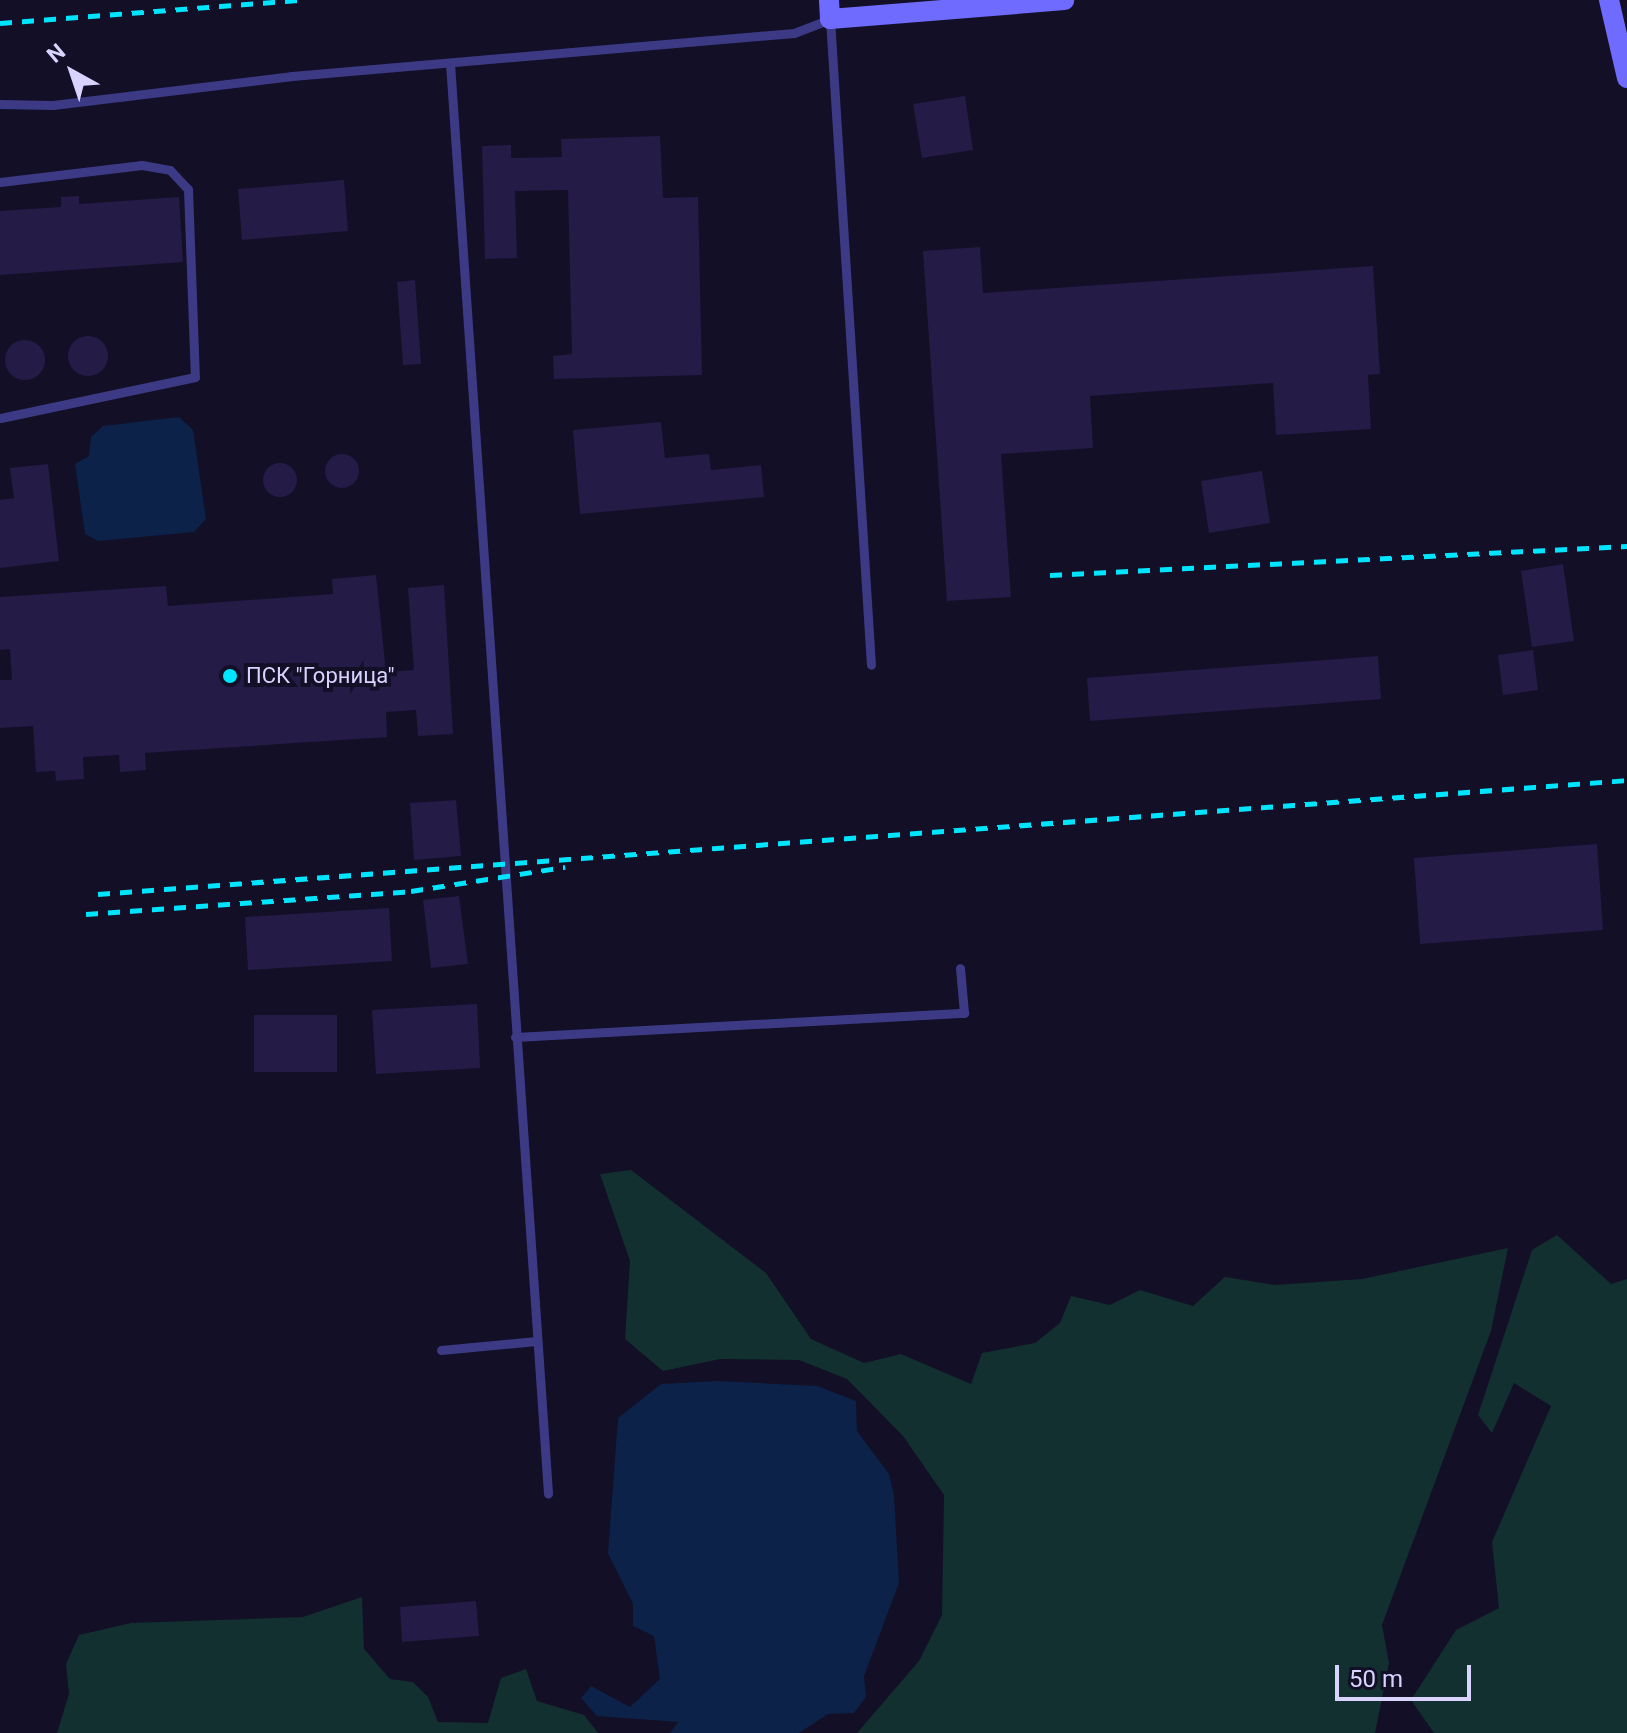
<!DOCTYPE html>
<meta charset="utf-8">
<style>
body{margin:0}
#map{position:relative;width:1627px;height:1733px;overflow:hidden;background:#130f26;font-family:Roboto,sans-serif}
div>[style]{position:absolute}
.green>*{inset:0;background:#12302f}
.water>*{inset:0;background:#0c2248}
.building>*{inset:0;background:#241b47}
.round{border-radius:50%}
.lane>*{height:9px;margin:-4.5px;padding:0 4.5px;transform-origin:4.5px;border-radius:4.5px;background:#3d3a85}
.secondary>*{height:20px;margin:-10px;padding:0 10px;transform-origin:10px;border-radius:10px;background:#6f6bff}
.rail>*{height:5px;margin-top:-2.5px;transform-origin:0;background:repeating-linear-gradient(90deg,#00e5ff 0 12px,transparent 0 22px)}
.dots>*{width:22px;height:22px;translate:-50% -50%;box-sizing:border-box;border:4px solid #130f26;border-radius:50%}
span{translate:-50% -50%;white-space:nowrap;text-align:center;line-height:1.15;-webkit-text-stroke:8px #130f26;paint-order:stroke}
.poi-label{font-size:22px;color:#d9d4ff}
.left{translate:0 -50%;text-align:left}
.north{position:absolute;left:32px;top:32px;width:80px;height:80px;-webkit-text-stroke:6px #130f26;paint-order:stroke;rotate:320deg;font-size:22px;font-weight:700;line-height:32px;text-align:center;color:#d9d4ff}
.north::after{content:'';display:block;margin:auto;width:28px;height:36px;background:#d9d4ff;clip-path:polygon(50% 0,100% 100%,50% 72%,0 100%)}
.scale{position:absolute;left:1335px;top:1665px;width:136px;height:36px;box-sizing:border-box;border:4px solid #d9d4ff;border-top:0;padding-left:10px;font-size:24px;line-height:28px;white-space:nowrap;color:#d9d4ff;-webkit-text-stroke:6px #130f26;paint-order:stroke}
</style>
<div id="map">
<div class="green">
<i style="clip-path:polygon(631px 1170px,766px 1273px,811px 1339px,864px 1363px,901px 1354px,971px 1384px,982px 1353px,1035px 1343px,1060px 1323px,1071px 1296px,1110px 1305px,1140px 1290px,1193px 1306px,1225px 1277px,1275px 1285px,1362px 1279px,1508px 1248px,1491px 1331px,1382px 1625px,1389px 1663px,1375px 1733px,857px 1733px,919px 1661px,942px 1615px,944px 1495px,903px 1436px,847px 1379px,799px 1360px,720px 1359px,663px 1371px,625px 1339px,630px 1261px,600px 1174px)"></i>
<i style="clip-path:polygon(1557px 1235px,1611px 1284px,1627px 1279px,1627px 1733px,1434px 1733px,1411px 1700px,1456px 1630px,1499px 1608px,1492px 1542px,1551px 1406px,1514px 1383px,1492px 1433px,1478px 1415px,1532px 1250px)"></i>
<i style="clip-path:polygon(362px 1597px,364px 1649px,390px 1679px,413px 1682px,428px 1697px,438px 1722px,488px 1723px,501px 1678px,526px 1669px,537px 1701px,584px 1715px,598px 1733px,57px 1733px,69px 1694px,66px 1664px,79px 1635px,131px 1623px,303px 1617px)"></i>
</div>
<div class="water">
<i style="clip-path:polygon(179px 417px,193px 430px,206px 519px,194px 532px,98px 541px,85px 534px,75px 464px,89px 456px,91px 437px,103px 426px)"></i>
<i style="clip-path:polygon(717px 1381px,817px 1386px,856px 1401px,857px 1431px,889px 1474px,894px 1495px,899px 1583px,864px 1676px,866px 1697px,854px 1713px,828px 1714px,799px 1733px,670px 1733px,678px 1722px,597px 1716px,581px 1698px,591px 1686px,630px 1707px,660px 1679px,654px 1636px,633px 1626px,633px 1604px,608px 1553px,618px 1418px,661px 1384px)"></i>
</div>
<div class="building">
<i style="clip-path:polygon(965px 96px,973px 150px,922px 158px,913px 104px)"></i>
<i style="clip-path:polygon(660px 136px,663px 198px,698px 197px,702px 375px,554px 379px,553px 356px,572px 354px,568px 190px,515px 191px,517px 258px,485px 259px,482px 146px,511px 145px,511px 158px,562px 157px,561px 139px)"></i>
<i style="clip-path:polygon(344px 180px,348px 231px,242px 240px,238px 189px)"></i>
<i style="clip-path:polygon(79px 196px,79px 204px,179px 197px,183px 262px,0 275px,0 211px,61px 207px,61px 197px)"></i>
<i style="clip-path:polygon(980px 247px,983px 293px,1373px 266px,1380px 374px,1368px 375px,1371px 429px,1276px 435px,1273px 383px,1090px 396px,1093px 448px,1001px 454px,1011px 597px,947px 601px,923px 251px)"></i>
<i style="clip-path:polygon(415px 280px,421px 364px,403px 365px,397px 282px)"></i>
<i class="round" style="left:68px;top:336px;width:40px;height:40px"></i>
<i class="round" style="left:5px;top:340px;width:40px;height:40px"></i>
<i style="clip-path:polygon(661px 422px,665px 458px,709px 454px,711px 470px,761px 465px,764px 497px,580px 514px,573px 430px)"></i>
<i class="round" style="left:325px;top:454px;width:34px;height:34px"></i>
<i class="round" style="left:263px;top:463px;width:34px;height:34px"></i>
<i style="clip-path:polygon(48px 464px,59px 561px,0 568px,0 500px,14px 498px,10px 468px)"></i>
<i style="clip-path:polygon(1262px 471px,1270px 523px,1209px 533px,1201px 481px)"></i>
<i style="clip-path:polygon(1563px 564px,1574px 641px,1532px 647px,1521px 571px)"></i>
<i style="clip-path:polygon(376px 575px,386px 672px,414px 670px,408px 588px,444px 585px,453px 734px,418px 736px,416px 710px,386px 712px,387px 737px,145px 753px,146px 770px,120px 772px,119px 755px,83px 757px,84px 779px,56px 781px,55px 771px,36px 772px,33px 726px,0 728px,0 680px,12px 680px,10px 649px,0 650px,0 597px,166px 586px,168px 606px,333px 594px,332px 579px)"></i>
<i style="clip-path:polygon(1533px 650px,1538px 690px,1503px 695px,1498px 655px)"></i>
<i style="clip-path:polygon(1378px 656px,1381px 699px,1090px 721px,1087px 678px)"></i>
<i style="clip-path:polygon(456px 800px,461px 856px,414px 860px,410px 803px)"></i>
<i style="clip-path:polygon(1597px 844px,1603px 930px,1420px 944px,1414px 858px)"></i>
<i style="clip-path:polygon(459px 896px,468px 964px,431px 968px,423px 900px)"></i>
<i style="clip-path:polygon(389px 908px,392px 961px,248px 970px,245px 917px)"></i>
<i style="clip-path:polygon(477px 1004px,480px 1068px,376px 1074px,372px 1010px)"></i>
<i style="clip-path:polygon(254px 1015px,337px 1015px,337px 1072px,254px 1072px)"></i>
<i style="clip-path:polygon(476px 1601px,479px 1636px,402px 1642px,400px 1607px)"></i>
</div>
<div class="lane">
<i style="left:450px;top:63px;width:1434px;rotate:86.08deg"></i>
<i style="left:0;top:104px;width:53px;rotate:1.1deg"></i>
<i style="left:53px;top:105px;width:241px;rotate:-6.9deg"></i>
<i style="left:292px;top:76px;width:504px;rotate:-4.9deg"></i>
<i style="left:794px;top:33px;width:39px;rotate:-21deg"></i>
<i style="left:830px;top:19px;width:647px;rotate:86.37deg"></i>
<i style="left:0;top:182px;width:143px;rotate:-6.8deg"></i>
<i style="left:142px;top:165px;width:28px;rotate:10deg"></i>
<i style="left:170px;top:170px;width:26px;rotate:47deg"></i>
<i style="left:188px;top:189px;width:188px;rotate:87.9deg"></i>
<i style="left:195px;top:377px;width:199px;rotate:168.1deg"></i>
<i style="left:515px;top:1037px;width:450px;rotate:-3.1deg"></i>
<i style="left:964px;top:1013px;width:45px;rotate:-95.1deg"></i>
<i style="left:441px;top:1350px;width:96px;rotate:-5.4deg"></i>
</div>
<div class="secondary">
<i style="left:829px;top:0;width:19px;rotate:87deg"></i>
<i style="left:830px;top:19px;width:235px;rotate:-4.6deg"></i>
<i style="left:1609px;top:0;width:80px;rotate:77deg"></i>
</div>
<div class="rail">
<i style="left:0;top:23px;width:299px;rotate:-4.4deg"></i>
<i style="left:1050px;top:575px;width:578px;rotate:-2.88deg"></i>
<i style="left:98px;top:894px;width:1533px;rotate:-4.26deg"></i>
<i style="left:86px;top:914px;width:326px;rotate:-4deg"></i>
<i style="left:411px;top:891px;width:156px;rotate:-8.9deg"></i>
</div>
<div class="dots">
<i style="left:230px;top:676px;background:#00e5ff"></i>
</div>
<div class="poi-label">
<span class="left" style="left:246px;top:676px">ПСК "Горница"</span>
</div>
<div class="north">N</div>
<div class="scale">50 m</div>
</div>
